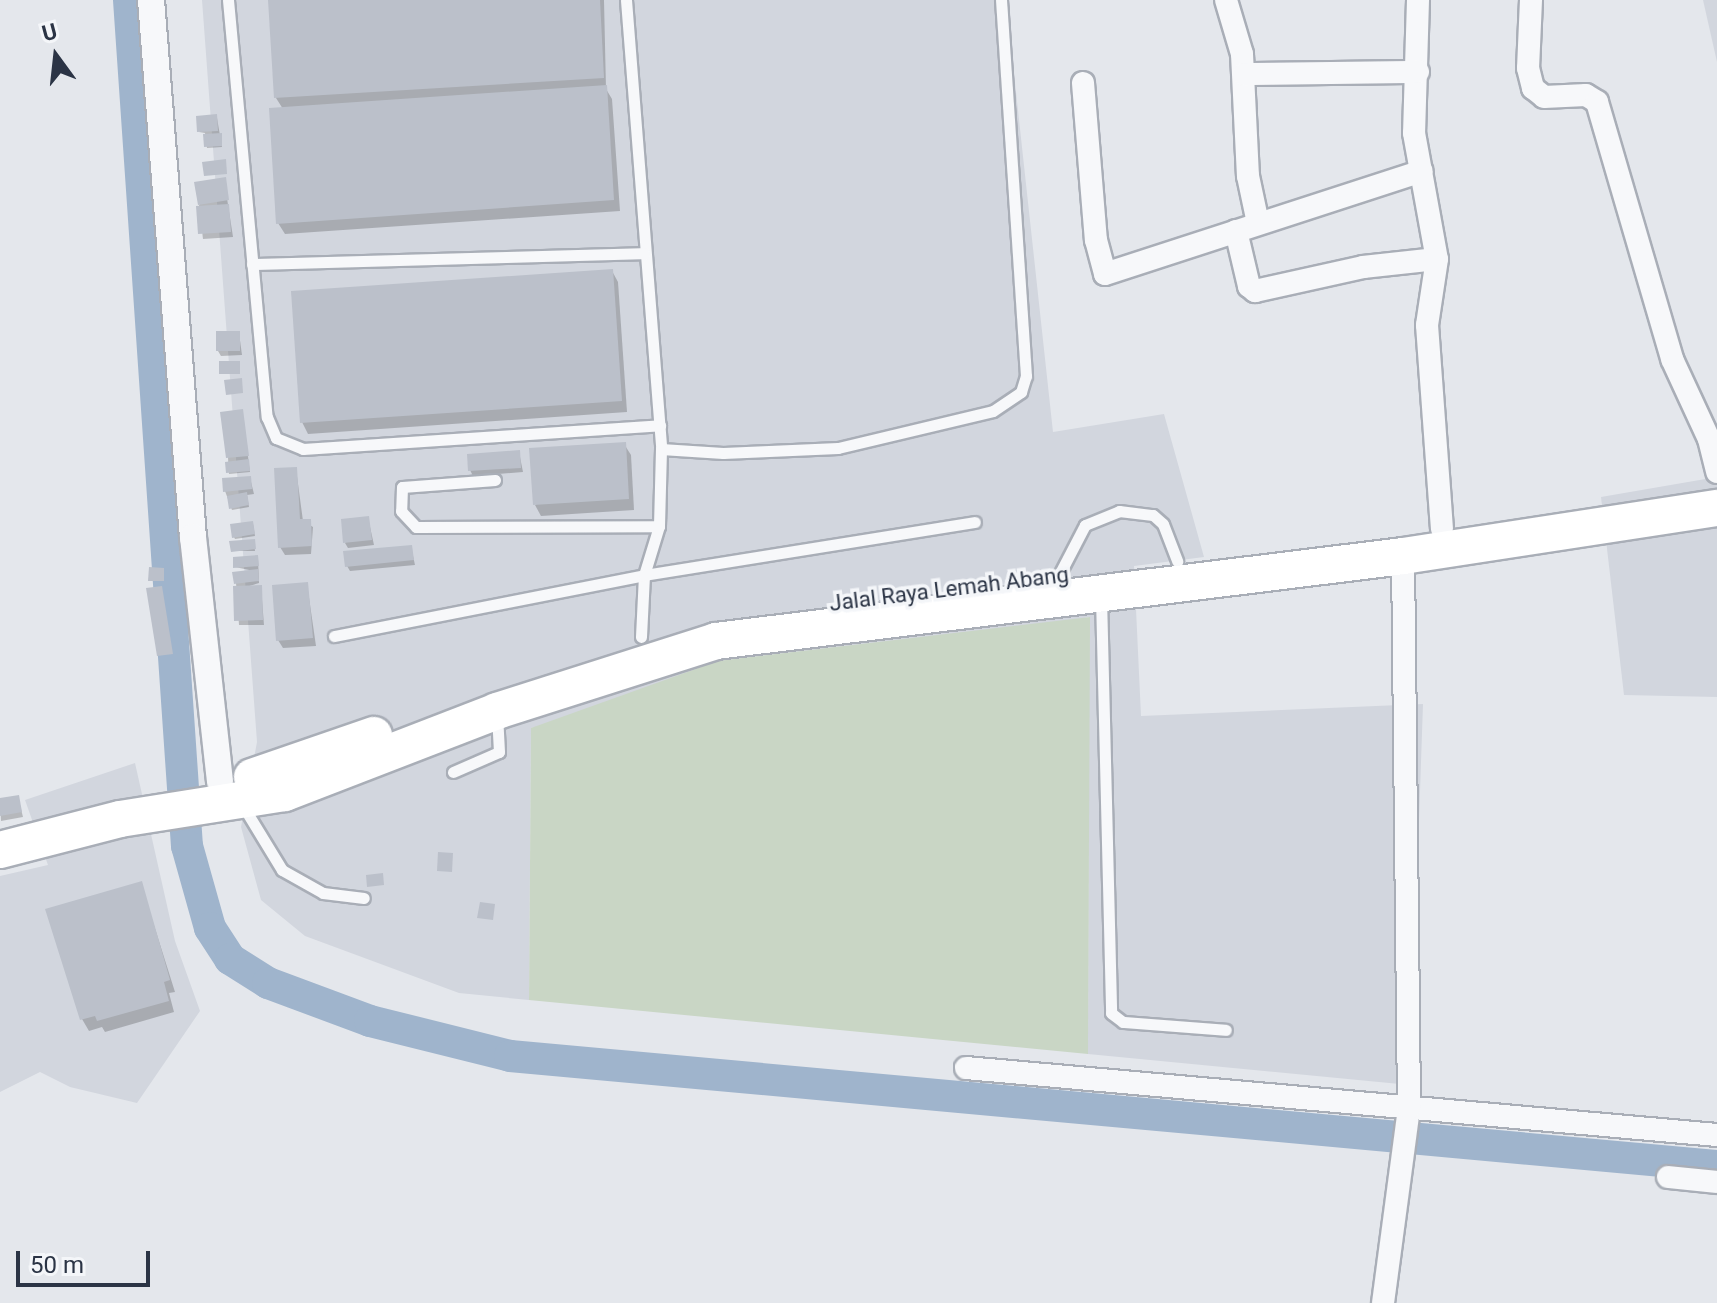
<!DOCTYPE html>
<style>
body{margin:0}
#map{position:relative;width:1717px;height:1303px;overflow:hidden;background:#e4e7ec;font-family:Roboto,sans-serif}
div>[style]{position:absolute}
.built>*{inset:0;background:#d2d6de}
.green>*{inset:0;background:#c9d6c5}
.shadow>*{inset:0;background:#0003}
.river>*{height:32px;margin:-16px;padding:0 16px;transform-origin:16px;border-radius:16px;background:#9fb4cc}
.building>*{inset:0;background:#bbc0ca}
.roads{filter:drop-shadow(2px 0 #a9aeb7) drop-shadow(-2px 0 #a9aeb7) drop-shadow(0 2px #a9aeb7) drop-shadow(0 -2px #a9aeb7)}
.service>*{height:11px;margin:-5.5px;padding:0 5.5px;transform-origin:5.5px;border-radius:5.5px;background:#f7f8fa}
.minor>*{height:22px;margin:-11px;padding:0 11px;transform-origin:11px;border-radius:11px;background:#f7f8fa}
.tertiary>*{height:26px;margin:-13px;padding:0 13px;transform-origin:13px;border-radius:13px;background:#f7f8fa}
.trunk>*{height:36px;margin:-18px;padding:0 18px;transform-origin:18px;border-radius:18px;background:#fff}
span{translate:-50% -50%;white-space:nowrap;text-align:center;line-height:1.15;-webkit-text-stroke:7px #f4f6f9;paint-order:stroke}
.street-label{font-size:22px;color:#2b3445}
.north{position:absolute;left:16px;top:16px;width:80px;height:80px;-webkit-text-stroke:6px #f4f6f9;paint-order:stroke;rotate:345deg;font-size:22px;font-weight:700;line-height:32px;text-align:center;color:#2b3445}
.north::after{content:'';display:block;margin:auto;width:28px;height:36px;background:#2b3445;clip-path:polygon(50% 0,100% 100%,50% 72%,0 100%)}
.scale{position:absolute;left:16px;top:1251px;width:134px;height:36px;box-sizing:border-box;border:4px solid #2b3445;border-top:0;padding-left:10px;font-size:24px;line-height:28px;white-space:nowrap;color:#2b3445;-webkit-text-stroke:6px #f4f6f9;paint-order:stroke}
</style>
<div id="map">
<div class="built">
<i style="clip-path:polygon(202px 0,1006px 0,1053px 432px,1164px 414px,1204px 557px,1134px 566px,1141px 716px,1423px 704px,1410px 1085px,1088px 1054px,1089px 617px,531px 728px,529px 1000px,459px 993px,305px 936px,261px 900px,241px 827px,257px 742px)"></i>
<i style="clip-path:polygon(1703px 0,1717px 0,1717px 62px)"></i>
<i style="clip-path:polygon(1717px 477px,1717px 697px,1624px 695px,1601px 497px)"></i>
<i style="clip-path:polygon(135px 763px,175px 941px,200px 1011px,137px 1103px,70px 1087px,40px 1072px,0 1092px,0 876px,48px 865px,25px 800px)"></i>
</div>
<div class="green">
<i style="clip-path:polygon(1090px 617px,1088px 1054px,529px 1000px,531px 728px,718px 661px)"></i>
</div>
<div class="shadow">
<i style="clip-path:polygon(270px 0,604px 0,606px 89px,612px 99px,620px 211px,285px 234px,278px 223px,283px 109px,276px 98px)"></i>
<i style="clip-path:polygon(217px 118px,222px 147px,207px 148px,205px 133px,199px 132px)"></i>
<i style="clip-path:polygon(224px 179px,233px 237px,203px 239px,199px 205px)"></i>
<i style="clip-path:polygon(612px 271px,618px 282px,627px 412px,308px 434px,302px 422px)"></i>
<i style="clip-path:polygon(239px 333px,242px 355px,221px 356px,218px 351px)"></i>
<i style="clip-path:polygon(242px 411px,250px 472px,229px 474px,228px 458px)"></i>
<i style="clip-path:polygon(624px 444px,631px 455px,634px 510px,541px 516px,535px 505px)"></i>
<i style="clip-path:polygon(519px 452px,523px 472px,473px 476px,470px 470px)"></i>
<i style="clip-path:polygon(296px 469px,303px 521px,313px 527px,311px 554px,285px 555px,280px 547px)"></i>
<i style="clip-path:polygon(250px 478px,254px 494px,247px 495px,249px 507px,232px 510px,225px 491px)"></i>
<i style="clip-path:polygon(368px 518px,374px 545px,348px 548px,345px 543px)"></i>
<i style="clip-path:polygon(253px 524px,255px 536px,235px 539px,234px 537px)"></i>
<i style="clip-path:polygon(254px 543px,255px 551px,233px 551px)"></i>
<i style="clip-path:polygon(411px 547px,415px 565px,350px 571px,347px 566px)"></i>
<i style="clip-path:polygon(258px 559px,259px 583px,243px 588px,261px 587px,264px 625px,239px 625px,236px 583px,254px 571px,235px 567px)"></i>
<i style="clip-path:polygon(307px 584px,316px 646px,283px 648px,278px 640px)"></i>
<i style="clip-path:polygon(161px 588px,174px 658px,162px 661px,159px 656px)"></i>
<i style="clip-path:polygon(18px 797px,23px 817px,1px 821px,0 801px)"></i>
<i style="clip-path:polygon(141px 884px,175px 992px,169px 993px,174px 1012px,105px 1032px,102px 1027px,89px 1031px,82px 1019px)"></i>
</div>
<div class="river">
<i style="left:129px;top:0;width:848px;rotate:86.08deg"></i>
<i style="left:187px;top:846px;width:85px;rotate:74.3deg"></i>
<i style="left:210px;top:928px;width:37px;rotate:57deg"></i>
<i style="left:230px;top:959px;width:45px;rotate:32.3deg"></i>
<i style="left:268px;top:983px;width:109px;rotate:20.4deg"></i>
<i style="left:370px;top:1021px;width:144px;rotate:14deg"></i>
<i style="left:510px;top:1056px;width:1212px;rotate:5.21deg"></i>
</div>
<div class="building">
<i style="clip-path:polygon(268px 0,600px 0,604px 78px,274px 98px)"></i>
<i style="clip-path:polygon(607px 85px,614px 200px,276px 224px,269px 108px)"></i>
<i style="clip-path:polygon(217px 114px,218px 131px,197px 132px,196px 116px)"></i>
<i style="clip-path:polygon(222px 133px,222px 146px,204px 147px,203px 134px)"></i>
<i style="clip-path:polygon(226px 159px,227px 174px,204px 176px,202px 162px)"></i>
<i style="clip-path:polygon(226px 177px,229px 200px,198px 205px,194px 182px)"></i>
<i style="clip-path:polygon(229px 204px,231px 232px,198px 234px,196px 206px)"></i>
<i style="clip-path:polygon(613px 269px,622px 401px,300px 423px,291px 291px)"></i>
<i style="clip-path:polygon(216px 331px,240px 331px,240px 351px,216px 351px)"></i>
<i style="clip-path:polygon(219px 361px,240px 361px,240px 374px,219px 374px)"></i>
<i style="clip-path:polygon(242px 378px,243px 393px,226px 395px,224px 380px)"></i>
<i style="clip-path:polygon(243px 409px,249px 456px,226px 458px,220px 412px)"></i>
<i style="clip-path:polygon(626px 442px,629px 499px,533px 505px,529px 448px)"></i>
<i style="clip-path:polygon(520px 450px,521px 468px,468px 471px,467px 454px)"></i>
<i style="clip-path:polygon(249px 459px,250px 471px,226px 473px,225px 462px)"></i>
<i style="clip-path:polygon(297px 467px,300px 519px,311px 519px,312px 546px,278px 548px,274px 468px)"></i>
<i style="clip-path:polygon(251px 476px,252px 489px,223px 492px,222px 478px)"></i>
<i style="clip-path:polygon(247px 492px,249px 505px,229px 509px,227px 496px)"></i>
<i style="clip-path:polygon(369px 516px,372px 540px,343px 543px,341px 519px)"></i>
<i style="clip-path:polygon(253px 521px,255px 534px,232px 538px,230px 524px)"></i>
<i style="clip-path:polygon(255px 539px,256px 549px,231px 552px,229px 541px)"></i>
<i style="clip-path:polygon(412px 545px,414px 560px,345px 567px,343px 551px)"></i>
<i style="clip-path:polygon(258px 555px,259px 566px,233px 568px,233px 557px)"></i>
<i style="clip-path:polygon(149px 567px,164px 568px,164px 581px,148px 581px)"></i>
<i style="clip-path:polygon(258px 569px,259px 581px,234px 584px,232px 572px)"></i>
<i style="clip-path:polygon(308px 582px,313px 638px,276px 641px,272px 585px)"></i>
<i style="clip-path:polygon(262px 585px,263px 620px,234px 621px,233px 586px)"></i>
<i style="clip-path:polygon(162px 586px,173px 654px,157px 656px,146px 588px)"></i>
<i style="clip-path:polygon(19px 795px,22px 812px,0 816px,0 798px)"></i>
<i style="clip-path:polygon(438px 852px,453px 853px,452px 872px,437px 871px)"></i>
<i style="clip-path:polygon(383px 873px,384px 885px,367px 887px,366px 875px)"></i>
<i style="clip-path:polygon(142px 881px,170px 980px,164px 982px,169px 1001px,97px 1021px,95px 1016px,80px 1020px,45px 909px)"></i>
<i style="clip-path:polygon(480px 902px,495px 904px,493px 920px,477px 918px)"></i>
</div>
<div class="roads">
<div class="service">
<i style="left:228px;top:0;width:419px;rotate:84.7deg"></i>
<i style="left:267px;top:417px;width:23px;rotate:67deg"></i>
<i style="left:276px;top:438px;width:29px;rotate:22deg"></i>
<i style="left:303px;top:449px;width:358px;rotate:-3.8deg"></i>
<i style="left:626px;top:0;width:450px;rotate:85.5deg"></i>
<i style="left:661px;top:449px;width:77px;rotate:91.5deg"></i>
<i style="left:659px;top:526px;width:51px;rotate:107deg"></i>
<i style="left:644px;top:575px;width:62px;rotate:92.8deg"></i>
<i style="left:252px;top:264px;width:392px;rotate:-1.6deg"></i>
<i style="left:661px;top:449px;width:62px;rotate:3.7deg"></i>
<i style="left:723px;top:453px;width:115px;rotate:-2.5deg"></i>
<i style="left:838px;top:448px;width:159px;rotate:-13.4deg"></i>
<i style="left:993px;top:411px;width:34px;rotate:-34deg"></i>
<i style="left:1021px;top:392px;width:17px;rotate:-73deg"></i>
<i style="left:1026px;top:376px;width:377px;rotate:-93.8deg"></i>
<i style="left:495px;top:480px;width:93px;rotate:175.7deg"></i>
<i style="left:402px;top:487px;width:24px;rotate:92deg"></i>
<i style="left:401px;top:511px;width:22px;rotate:47deg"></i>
<i style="left:416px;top:527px;width:243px;rotate:-0.2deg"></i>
<i style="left:1059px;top:575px;width:56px;rotate:-62.5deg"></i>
<i style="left:1085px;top:525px;width:37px;rotate:-22deg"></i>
<i style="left:1119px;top:511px;width:34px;rotate:7deg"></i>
<i style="left:1153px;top:515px;width:13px;rotate:42deg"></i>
<i style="left:1163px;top:524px;width:40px;rotate:69deg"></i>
<i style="left:1101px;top:597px;width:416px;rotate:88.6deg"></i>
<i style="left:1111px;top:1013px;width:15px;rotate:37deg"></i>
<i style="left:1123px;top:1022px;width:103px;rotate:4.4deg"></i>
<i style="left:334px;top:636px;width:316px;rotate:-11.1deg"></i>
<i style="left:644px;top:575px;width:335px;rotate:-9.1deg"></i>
<i style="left:453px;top:772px;width:50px;rotate:-23.5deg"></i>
<i style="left:499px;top:752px;width:37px;rotate:-93deg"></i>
<i style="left:243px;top:806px;width:75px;rotate:58.6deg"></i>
<i style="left:282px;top:870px;width:47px;rotate:29.3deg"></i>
<i style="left:323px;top:893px;width:41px;rotate:7deg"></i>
</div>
<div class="minor">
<i style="left:1226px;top:0;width:56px;rotate:73.5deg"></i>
<i style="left:1242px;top:54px;width:122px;rotate:87.2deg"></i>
<i style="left:1248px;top:176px;width:48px;rotate:78deg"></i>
<i style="left:1418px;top:0;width:133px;rotate:91.7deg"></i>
<i style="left:1414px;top:133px;width:128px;rotate:79.7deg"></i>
<i style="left:1437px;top:259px;width:67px;rotate:98.6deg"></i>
<i style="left:1427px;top:325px;width:204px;rotate:85.8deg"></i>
<i style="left:1531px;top:0;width:68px;rotate:92.5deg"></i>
<i style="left:1528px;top:68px;width:21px;rotate:76deg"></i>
<i style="left:1533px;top:88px;width:14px;rotate:39deg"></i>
<i style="left:1544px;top:97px;width:42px;rotate:-2.7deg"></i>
<i style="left:1586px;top:95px;width:13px;rotate:32deg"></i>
<i style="left:1597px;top:102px;width:268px;rotate:73.7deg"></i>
<i style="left:1672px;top:359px;width:88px;rotate:65.2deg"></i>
<i style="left:1709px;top:439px;width:34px;rotate:76deg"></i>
<i style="left:1244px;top:74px;width:174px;rotate:-0.7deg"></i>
<i style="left:1083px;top:83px;width:158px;rotate:85.3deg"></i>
<i style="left:1096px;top:240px;width:35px;rotate:75deg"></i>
<i style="left:1105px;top:274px;width:333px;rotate:-18deg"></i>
<i style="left:1236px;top:231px;width:57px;rotate:76.7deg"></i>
<i style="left:1249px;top:286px;width:8px;rotate:40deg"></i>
<i style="left:1255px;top:291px;width:111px;rotate:-12.5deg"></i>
<i style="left:1363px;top:267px;width:74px;rotate:-6.2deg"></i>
<i style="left:966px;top:1068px;width:754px;rotate:5.1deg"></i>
<i style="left:1668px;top:1177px;width:49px;rotate:5.8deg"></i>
<i style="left:1383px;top:1303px;width:197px;rotate:-82.4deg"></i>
<i style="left:1409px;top:1108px;width:552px;rotate:-90.62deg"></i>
</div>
<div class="tertiary">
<i style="left:151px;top:0;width:539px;rotate:85.53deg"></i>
<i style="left:193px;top:537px;width:246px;rotate:83.7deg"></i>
</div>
<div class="trunk">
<i style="left:252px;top:777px;width:129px;rotate:-19deg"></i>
<i style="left:0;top:850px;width:124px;rotate:-14.5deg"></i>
<i style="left:120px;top:819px;width:167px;rotate:-9deg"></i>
<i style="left:285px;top:793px;width:227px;rotate:-21.1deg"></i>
<i style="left:497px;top:711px;width:230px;rotate:-17.7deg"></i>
<i style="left:716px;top:641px;width:692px;rotate:-7.05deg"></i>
<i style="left:1403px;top:556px;width:318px;rotate:-8.7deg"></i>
</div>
</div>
<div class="street-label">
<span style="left:949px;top:589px;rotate:-7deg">Jalal Raya Lemah Abang</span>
</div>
<div class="north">U</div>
<div class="scale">50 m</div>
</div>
